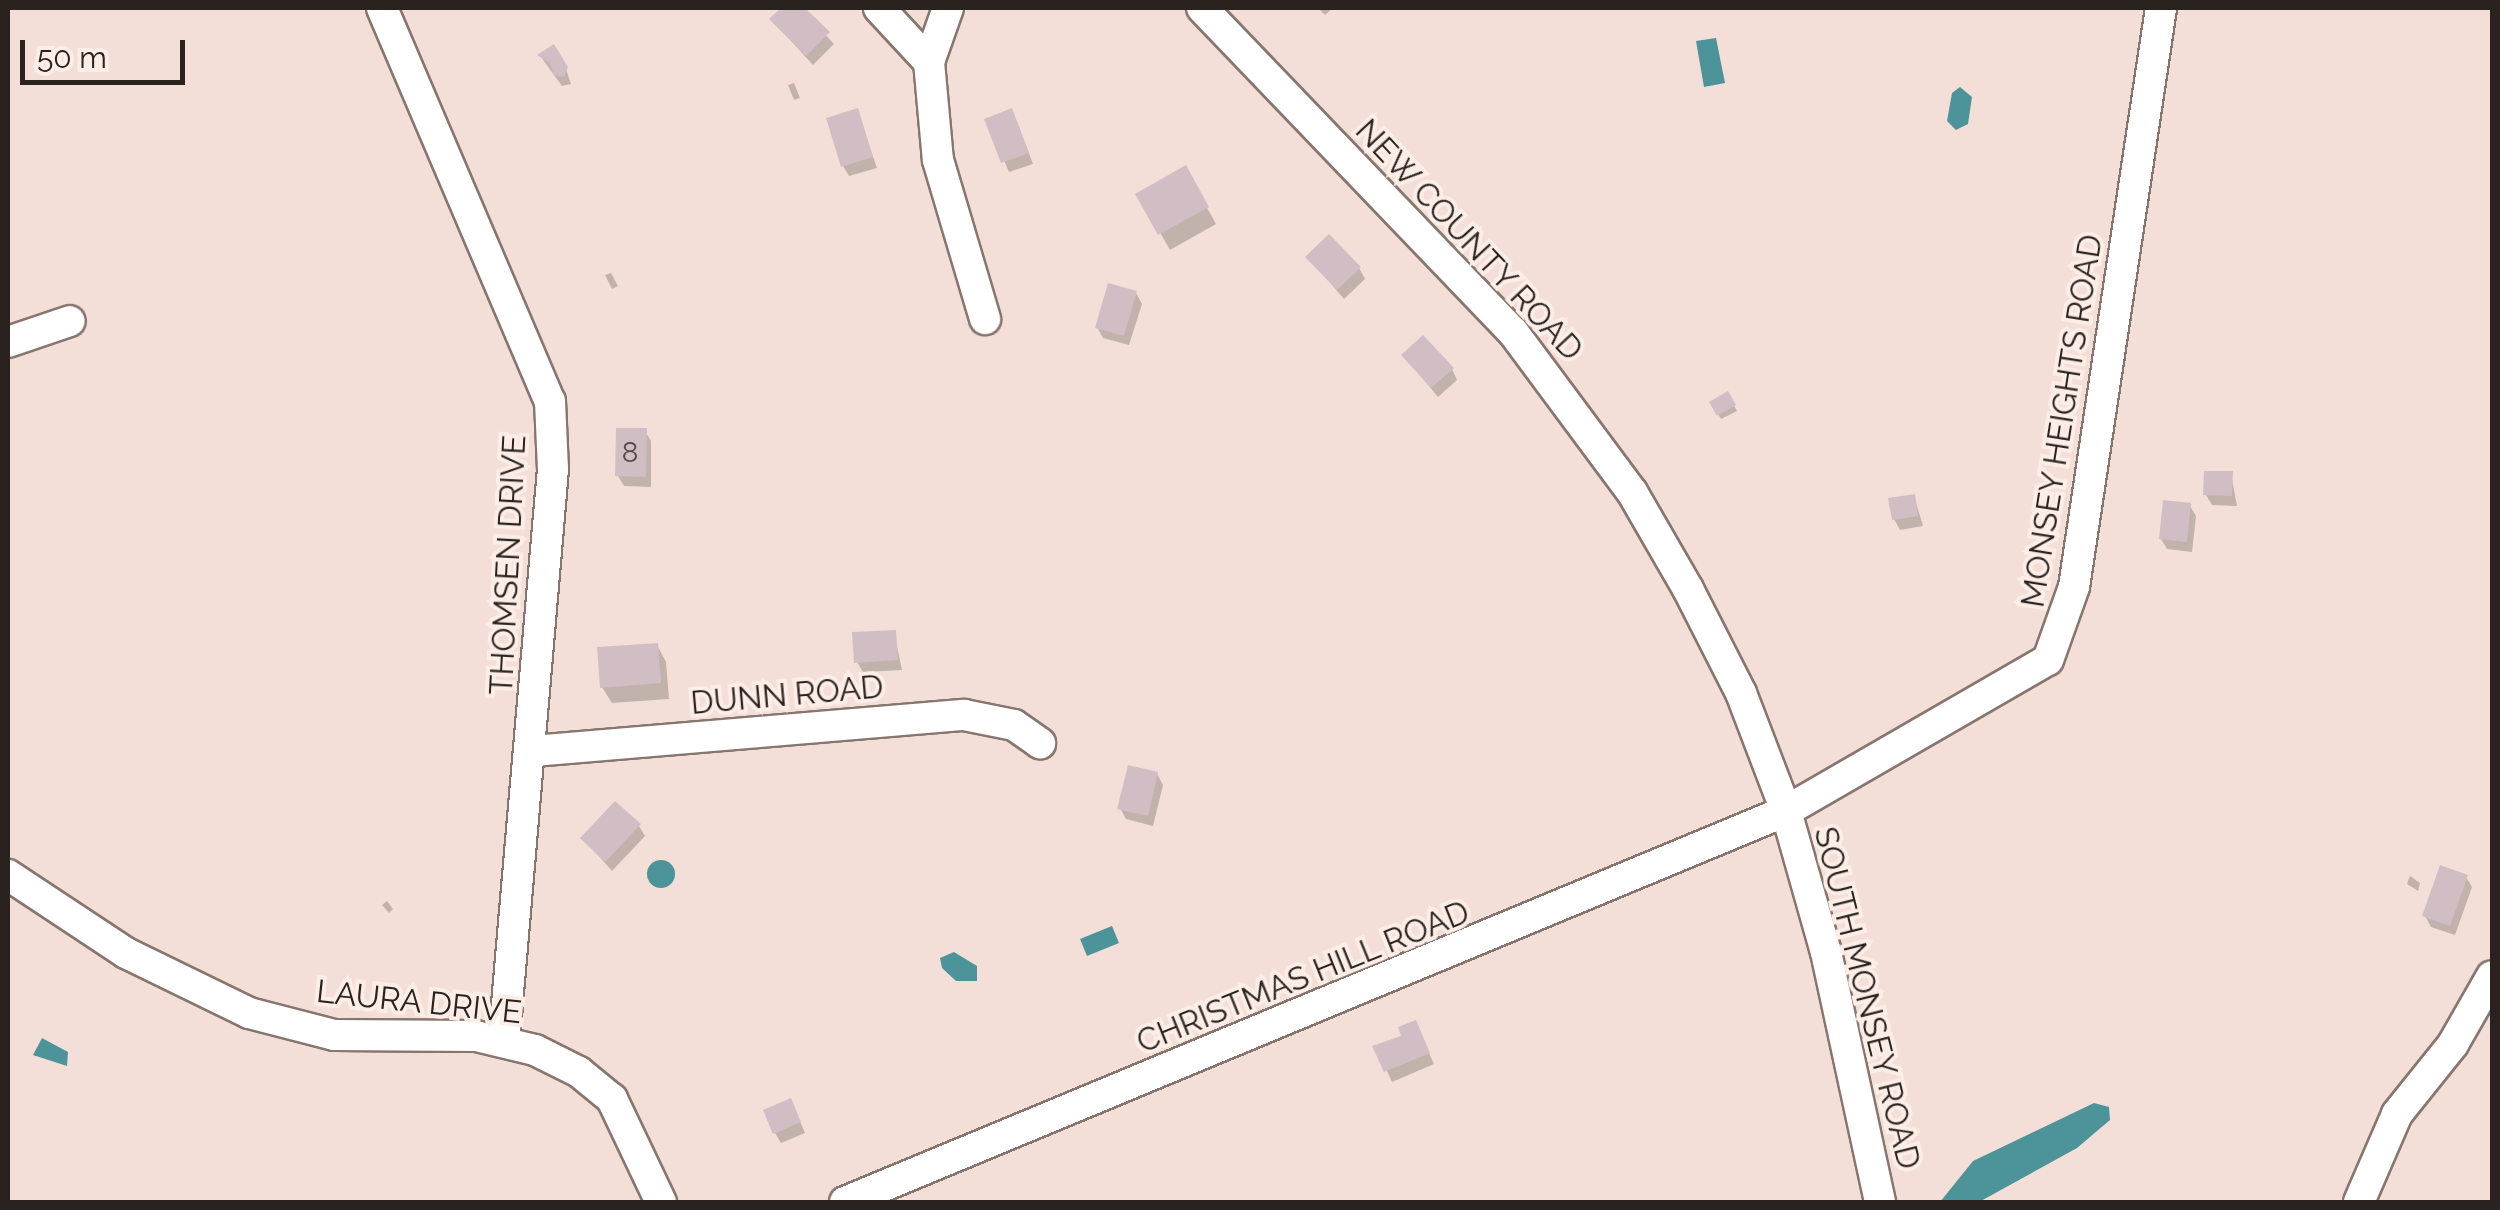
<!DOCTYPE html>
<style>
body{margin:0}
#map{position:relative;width:2500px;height:1210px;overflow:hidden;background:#f3dfd7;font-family:Raleway,sans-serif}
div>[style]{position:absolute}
.water>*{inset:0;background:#4c949a}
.round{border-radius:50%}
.shadow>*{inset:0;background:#0003}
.building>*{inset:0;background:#d1bec5}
.roads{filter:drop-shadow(2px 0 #87766f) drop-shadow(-2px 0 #87766f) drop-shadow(0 2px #87766f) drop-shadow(0 -2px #87766f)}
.minor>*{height:30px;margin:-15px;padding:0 15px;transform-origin:15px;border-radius:15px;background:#fff}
span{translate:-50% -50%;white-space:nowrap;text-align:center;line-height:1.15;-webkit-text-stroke:8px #fdede7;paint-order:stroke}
.number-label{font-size:28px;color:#534948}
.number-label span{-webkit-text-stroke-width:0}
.street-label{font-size:32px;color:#29221f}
.frame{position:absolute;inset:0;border:10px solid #29221f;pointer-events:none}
.scale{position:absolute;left:20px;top:40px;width:165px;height:45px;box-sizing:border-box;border:5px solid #29221f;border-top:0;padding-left:12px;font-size:30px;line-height:35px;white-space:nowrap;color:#29221f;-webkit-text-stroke:8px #fdede7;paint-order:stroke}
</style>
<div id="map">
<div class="water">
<i style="clip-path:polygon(1716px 38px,1725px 83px,1704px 87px,1696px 41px)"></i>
<i style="clip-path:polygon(1960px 87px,1972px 97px,1968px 124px,1956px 130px,1947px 121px,1952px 93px)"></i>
<i class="round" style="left:647px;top:860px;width:28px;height:28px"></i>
<i style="clip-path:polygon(1112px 926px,1119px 943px,1087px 956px,1080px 939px)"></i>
<i style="clip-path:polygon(954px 952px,977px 966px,977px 981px,956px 981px,942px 968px,940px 958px)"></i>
<i style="clip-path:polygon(42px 1038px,68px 1052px,67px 1066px,33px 1055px)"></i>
<i style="clip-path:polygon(2094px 1103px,2109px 1107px,2110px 1120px,2077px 1148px,1979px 1202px,1940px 1202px,1973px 1161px)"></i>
</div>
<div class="shadow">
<i style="clip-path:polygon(784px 8px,801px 8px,834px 44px,813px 65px,772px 20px)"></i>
<i style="clip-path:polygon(1318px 8px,1333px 8px,1325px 15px)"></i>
<i style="clip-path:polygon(541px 57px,563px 60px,571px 84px,562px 86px)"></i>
<i style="clip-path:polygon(794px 83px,800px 98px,794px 100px,788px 85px)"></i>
<i style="clip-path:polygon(857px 111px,877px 168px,849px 176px,843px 166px)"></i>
<i style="clip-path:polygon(987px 120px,1017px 122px,1033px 164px,1009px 172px)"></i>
<i style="clip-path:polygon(1185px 168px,1216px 224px,1170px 250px,1138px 194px)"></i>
<i style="clip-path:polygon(1308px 257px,1359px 268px,1365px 279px,1344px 299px)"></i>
<i style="clip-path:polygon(611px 273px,618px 286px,612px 289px,605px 275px)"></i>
<i style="clip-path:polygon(1136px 293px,1142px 304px,1129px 345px,1103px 338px,1097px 327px)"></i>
<i style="clip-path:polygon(1404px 355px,1452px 369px,1457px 380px,1438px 397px)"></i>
<i style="clip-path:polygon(1728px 394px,1737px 411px,1721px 419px,1712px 403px)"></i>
<i style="clip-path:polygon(645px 431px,651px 441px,651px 487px,624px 486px,618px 476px)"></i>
<i style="clip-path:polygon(2231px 474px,2237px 506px,2212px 505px,2206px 495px)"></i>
<i style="clip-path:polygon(1914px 496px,1923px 526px,1900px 530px,1894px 519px)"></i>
<i style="clip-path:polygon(2190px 506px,2196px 516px,2192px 552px,2167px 549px,2161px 539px)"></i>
<i style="clip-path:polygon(894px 632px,902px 670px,863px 672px,857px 662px)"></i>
<i style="clip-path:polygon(657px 645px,666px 662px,669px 699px,612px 703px,602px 687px)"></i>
<i style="clip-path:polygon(1157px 774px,1163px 785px,1153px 826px,1126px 819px,1120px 808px)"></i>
<i style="clip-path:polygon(639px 826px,645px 836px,612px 871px,583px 838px)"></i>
<i style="clip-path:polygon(2410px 876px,2420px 883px,2418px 891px,2407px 884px)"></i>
<i style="clip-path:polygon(2466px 877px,2472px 887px,2455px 935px,2431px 927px,2425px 916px)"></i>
<i style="clip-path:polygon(387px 901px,393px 909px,389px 913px,382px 905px)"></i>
<i style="clip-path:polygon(1420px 1033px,1434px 1064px,1392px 1082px,1376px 1047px)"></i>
<i style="clip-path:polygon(796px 1112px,805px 1133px,781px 1143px,775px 1133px)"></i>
</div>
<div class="building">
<i style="clip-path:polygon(781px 8px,805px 8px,830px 32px,806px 56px,769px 19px)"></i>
<i style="clip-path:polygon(554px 44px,568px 67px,564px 77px,554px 76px,550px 63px,537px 55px)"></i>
<i style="clip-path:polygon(858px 108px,873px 157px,841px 167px,826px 118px)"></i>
<i style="clip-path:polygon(1012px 108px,1029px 153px,1001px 163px,984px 119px)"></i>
<i style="clip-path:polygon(1186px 165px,1209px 207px,1158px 235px,1135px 194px)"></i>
<i style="clip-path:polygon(1329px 234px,1361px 267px,1337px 290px,1305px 257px)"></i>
<i style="clip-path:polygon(1108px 283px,1137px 291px,1124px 336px,1095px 328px)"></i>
<i style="clip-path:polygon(1423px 335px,1454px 368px,1431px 388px,1401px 355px)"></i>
<i style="clip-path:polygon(1728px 391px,1736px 405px,1717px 416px,1709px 402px)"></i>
<i style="clip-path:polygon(616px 428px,647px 428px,646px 477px,615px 476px)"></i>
<i style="clip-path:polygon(2204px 471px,2233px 471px,2232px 496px,2203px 495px)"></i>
<i style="clip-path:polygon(1915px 494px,1918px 516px,1892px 520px,1888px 498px)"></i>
<i style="clip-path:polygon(2163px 500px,2191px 503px,2187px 542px,2159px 539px)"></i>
<i style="clip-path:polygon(896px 630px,898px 660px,854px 663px,852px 632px)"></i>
<i style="clip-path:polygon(658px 643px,661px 683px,600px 688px,597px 647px)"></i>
<i style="clip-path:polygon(1128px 765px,1158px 772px,1148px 816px,1117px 809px)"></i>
<i style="clip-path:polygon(615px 801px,641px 824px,605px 862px,580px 838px)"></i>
<i style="clip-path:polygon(2440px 865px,2468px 875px,2450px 926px,2422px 916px)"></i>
<i style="clip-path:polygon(1416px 1020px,1430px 1053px,1384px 1072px,1372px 1046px,1401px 1036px,1398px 1027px)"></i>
<i style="clip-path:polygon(791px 1098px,801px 1122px,773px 1134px,763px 1110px)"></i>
</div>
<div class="roads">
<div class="minor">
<i style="left:382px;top:8px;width:427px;rotate:66.9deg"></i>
<i style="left:550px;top:401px;width:68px;rotate:87.5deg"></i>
<i style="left:553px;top:469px;width:572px;rotate:94.91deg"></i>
<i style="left:879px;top:8px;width:74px;rotate:47.2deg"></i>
<i style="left:948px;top:8px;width:57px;rotate:109.4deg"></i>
<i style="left:929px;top:62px;width:98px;rotate:84.8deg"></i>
<i style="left:938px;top:160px;width:166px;rotate:73.5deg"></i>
<i style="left:1202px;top:8px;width:449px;rotate:46.2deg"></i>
<i style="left:1513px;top:332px;width:199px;rotate:53.4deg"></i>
<i style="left:1632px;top:492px;width:112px;rotate:60deg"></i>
<i style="left:1688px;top:589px;width:117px;rotate:63deg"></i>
<i style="left:1741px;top:693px;width:126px;rotate:69.1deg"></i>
<i style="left:1786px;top:811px;width:147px;rotate:74.2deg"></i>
<i style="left:1826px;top:952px;width:256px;rotate:77.8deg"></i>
<i style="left:8px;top:342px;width:65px;rotate:-18.7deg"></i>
<i style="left:533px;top:751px;width:433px;rotate:-4.8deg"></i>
<i style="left:964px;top:715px;width:51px;rotate:11.3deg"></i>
<i style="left:1014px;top:725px;width:32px;rotate:35deg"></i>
<i style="left:8px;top:875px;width:141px;rotate:33.5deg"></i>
<i style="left:126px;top:953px;width:137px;rotate:26deg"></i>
<i style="left:249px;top:1013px;width:88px;rotate:14.5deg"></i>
<i style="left:334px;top:1035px;width:142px;rotate:0.4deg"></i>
<i style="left:476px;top:1036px;width:61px;rotate:13.3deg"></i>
<i style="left:535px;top:1050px;width:49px;rotate:26.6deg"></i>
<i style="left:579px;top:1072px;width:43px;rotate:39.3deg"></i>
<i style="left:612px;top:1099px;width:114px;rotate:64.6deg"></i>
<i style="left:845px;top:1202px;width:1019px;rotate:-22.56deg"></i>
<i style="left:1786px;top:811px;width:302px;rotate:-30deg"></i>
<i style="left:2048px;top:660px;width:77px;rotate:-70.4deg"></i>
<i style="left:2074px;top:587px;width:585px;rotate:-81.45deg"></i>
<i style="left:2359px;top:1202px;width:96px;rotate:-66.6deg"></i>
<i style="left:2397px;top:1114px;width:90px;rotate:-51.3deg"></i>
<i style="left:2453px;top:1044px;width:78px;rotate:-60.2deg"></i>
</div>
</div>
<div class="number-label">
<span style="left:630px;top:453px">8</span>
</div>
<div class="street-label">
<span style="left:1469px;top:240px;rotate:47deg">NEW COUNTY ROAD</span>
<span style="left:2062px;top:421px;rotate:-81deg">MONSEY HEIGHTS ROAD</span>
<span style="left:508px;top:565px;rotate:-87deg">THOMSEN DRIVE</span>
<span style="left:787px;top:695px;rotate:-5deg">DUNN ROAD</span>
<span style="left:1303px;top:977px;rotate:-22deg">CHRISTMAS HILL ROAD</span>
<span style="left:1867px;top:998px;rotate:76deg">SOUTH MONSEY ROAD</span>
<span style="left:419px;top:1002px;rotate:6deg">LAURA DRIVE</span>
</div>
<div class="frame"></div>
<div class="scale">50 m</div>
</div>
